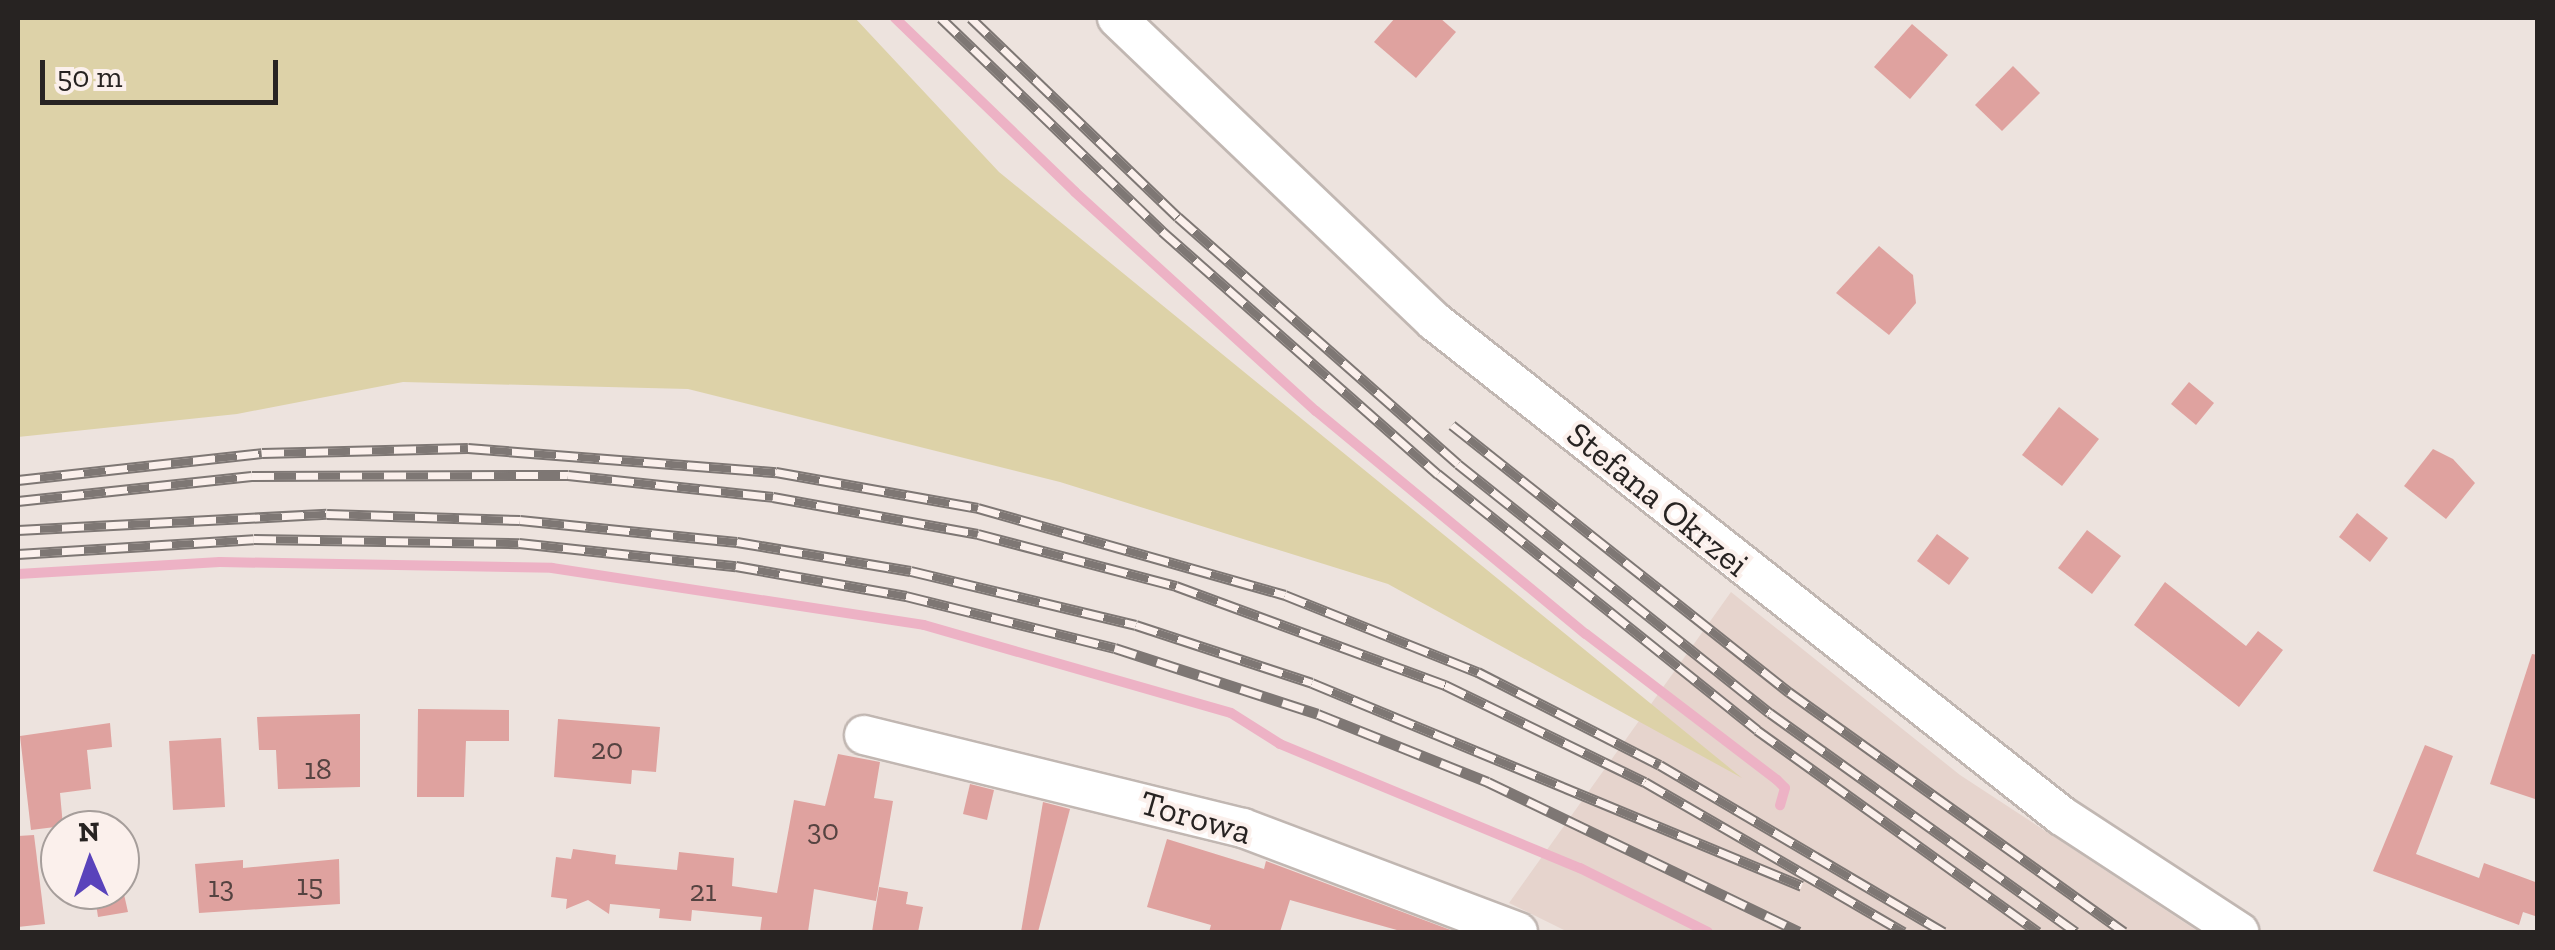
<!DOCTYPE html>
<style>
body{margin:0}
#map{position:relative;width:2555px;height:950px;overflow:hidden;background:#ede3de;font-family:"Zilla Slab",serif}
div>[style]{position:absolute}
.built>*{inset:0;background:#e6d4cd}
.green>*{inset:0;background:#ddd2a8}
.stream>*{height:10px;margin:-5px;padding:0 5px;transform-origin:5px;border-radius:5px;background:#edb2c5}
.building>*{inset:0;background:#dfa29f}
.roads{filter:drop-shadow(2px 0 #c1b7b2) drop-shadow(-2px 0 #c1b7b2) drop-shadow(0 2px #c1b7b2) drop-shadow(0 -2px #c1b7b2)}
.minor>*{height:38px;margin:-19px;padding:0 19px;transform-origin:19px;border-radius:19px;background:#fff}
.rail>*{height:11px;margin-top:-5.5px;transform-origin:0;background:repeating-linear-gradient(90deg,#fbf0ec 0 22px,#7e7774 0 44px);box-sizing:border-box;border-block:2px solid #7e7774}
span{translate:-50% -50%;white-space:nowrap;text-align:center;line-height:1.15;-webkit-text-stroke:8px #fbf0ec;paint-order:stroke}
.number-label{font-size:30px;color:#554341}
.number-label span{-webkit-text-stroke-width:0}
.street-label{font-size:35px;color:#272322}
.frame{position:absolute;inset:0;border:20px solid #272322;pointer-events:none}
.north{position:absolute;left:40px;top:810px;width:100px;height:100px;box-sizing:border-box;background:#fbf0ec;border:2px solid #a69e9b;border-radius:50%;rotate:358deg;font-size:28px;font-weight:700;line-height:40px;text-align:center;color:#272322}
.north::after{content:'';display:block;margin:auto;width:35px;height:45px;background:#5943bb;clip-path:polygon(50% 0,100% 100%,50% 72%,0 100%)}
.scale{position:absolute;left:40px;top:60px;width:238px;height:45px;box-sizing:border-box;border:5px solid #272322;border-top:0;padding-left:12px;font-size:30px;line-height:35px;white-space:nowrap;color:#272322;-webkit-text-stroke:8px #fbf0ec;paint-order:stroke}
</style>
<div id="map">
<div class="built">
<i style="clip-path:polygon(1731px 592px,1960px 775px,2199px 932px,1568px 932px,1509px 903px)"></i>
</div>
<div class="green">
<i style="clip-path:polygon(18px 18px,855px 18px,999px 172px,1742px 778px,1388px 584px,1060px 482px,688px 389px,403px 382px,237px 414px,18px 437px)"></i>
</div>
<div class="stream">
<i style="left:895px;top:18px;width:250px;rotate:44deg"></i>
<i style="left:1075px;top:192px;width:326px;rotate:42.3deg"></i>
<i style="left:1316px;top:411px;width:350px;rotate:39.6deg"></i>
<i style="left:1586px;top:634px;width:240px;rotate:37.4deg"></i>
<i style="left:1777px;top:780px;width:11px;rotate:45deg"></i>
<i style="left:1785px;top:788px;width:18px;rotate:106deg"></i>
<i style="left:18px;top:574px;width:202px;rotate:-3.4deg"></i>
<i style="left:220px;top:562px;width:332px;rotate:1deg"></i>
<i style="left:552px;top:568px;width:376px;rotate:8.7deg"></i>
<i style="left:924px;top:625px;width:319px;rotate:16deg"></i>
<i style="left:1231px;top:713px;width:58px;rotate:32.3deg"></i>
<i style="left:1280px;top:744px;width:325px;rotate:22.5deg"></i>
<i style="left:1580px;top:868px;width:143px;rotate:26.6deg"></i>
</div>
<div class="building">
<i style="clip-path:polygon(1395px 18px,1440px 18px,1456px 32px,1416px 78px,1374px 42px)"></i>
<i style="clip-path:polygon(1912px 24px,1948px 55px,1910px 99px,1874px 67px)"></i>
<i style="clip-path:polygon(2013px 66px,2040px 93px,2002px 131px,1975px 105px)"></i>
<i style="clip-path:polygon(1879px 246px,1913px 275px,1916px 303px,1889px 335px,1836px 293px)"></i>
<i style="clip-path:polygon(2189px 382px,2214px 403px,2196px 425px,2171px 404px)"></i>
<i style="clip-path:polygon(2059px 407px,2099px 439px,2062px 486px,2022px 455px)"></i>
<i style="clip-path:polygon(2433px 449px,2453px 459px,2475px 483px,2446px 519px,2404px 486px)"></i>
<i style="clip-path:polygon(2357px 513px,2388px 538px,2370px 562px,2339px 537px)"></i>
<i style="clip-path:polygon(2087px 530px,2121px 556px,2092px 594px,2058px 568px)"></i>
<i style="clip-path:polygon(1937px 534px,1969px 558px,1949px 585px,1917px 561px)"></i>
<i style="clip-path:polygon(2165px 582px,2246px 646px,2258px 631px,2283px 650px,2239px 707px,2134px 625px)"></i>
<i style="clip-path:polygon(2532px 654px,2538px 655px,2538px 800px,2490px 784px)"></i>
<i style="clip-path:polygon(418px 709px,509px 710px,509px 741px,466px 741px,464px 797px,417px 797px)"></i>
<i style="clip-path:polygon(360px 714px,360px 787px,278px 789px,276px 750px,259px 750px,257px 717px)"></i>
<i style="clip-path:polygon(558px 719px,660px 727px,656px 772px,632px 770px,631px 784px,554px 777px)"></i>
<i style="clip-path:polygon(110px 723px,112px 747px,87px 750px,91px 789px,60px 793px,63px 826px,31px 830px,20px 736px)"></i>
<i style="clip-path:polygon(221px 738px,225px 807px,173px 810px,169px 741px)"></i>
<i style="clip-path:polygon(2425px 745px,2453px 756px,2416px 854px,2479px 878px,2484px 863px,2538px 883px,2538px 917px,2523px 912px,2519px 925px,2373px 871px)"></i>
<i style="clip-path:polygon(838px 754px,880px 762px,874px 798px,893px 801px,876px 901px,814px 889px,808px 932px,760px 932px,762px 917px,692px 910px,691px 921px,659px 918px,660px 909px,610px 904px,609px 914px,588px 900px,566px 909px,567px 899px,551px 897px,556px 857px,571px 859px,573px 849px,616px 855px,615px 864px,677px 870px,679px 852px,734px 858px,732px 886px,777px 893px,794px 800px,825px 806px)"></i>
<i style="clip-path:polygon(970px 784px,994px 790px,987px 820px,963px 814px)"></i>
<i style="clip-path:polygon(1043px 802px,1070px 809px,1038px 932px,1021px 932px)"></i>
<i style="clip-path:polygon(34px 835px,45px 924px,18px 927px,18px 836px)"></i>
<i style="clip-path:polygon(1167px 839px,1264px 869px,1266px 861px,1456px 932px,1404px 932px,1290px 900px,1280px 932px,1209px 932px,1211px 925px,1147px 907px)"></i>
<i style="clip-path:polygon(339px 859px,340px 904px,199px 913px,195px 864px,243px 860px,243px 868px)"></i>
<i style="clip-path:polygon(879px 887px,908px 892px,906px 904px,923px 907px,918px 932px,872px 932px)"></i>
<i style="clip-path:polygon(94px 890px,123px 890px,128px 912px,98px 917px)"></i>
</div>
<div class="roads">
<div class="minor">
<i style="left:1117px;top:18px;width:439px;rotate:43.7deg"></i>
<i style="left:1434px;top:321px;width:800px;rotate:38.25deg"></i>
<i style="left:2062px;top:816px;width:212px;rotate:33.2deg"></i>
<i style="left:864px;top:735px;width:390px;rotate:13.8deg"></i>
<i style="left:1243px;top:828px;width:294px;rotate:20.7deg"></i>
</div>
</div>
<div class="rail">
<i style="left:941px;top:18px;width:307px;rotate:43.9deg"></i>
<i style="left:1162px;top:231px;width:368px;rotate:41.4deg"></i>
<i style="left:1438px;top:474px;width:409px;rotate:38.7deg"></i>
<i style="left:1757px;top:730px;width:346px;rotate:35.7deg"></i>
<i style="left:971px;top:18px;width:287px;rotate:43.9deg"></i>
<i style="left:1178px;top:217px;width:373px;rotate:41.4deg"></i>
<i style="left:1458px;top:464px;width:399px;rotate:38.6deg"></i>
<i style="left:1770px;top:713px;width:376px;rotate:35.6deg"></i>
<i style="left:1452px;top:425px;width:430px;rotate:38.4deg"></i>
<i style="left:1789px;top:692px;width:412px;rotate:35.6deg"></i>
<i style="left:18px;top:480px;width:245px;rotate:-6.3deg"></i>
<i style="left:262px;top:453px;width:206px;rotate:-1.4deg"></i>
<i style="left:468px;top:448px;width:309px;rotate:4.5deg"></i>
<i style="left:776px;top:472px;width:205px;rotate:10.1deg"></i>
<i style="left:978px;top:508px;width:319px;rotate:15.8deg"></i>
<i style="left:1285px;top:595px;width:208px;rotate:21.8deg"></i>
<i style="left:1478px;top:672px;width:204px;rotate:27.1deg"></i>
<i style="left:1660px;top:765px;width:329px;rotate:30.5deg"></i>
<i style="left:18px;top:501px;width:235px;rotate:-6.1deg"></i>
<i style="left:252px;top:476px;width:316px;rotate:-0.2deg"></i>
<i style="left:568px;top:475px;width:206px;rotate:6.1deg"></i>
<i style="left:773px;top:497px;width:208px;rotate:10.2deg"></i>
<i style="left:978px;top:534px;width:205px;rotate:14.7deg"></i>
<i style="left:1176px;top:586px;width:287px;rotate:20.2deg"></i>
<i style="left:1445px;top:685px;width:222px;rotate:25.9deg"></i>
<i style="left:1645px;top:782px;width:299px;rotate:30.1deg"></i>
<i style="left:18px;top:530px;width:309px;rotate:-3deg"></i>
<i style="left:327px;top:514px;width:193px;rotate:1.8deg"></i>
<i style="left:520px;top:520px;width:218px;rotate:5.8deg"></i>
<i style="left:737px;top:542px;width:176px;rotate:9.5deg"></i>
<i style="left:911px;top:571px;width:231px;rotate:13.5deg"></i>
<i style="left:1136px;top:625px;width:185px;rotate:18.2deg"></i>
<i style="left:1312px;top:683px;width:530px;rotate:22.5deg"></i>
<i style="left:18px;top:554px;width:236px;rotate:-3.6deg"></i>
<i style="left:254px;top:539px;width:265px;rotate:0.9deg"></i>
<i style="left:519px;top:543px;width:218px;rotate:6.1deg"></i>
<i style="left:736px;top:566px;width:173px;rotate:10deg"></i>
<i style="left:906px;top:596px;width:215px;rotate:14deg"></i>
<i style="left:1115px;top:648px;width:213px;rotate:18deg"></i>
<i style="left:1318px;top:714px;width:183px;rotate:21.8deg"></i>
<i style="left:1488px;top:782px;width:345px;rotate:25.7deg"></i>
</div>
<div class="number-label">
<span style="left:607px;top:749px">20</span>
<span style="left:318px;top:769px">18</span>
<span style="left:823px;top:830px">30</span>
<span style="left:310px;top:885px">15</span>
<span style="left:221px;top:887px">13</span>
<span style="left:703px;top:891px">21</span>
</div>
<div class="street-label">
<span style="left:1658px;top:499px;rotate:39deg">Stefana Okrzei</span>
<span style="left:1196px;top:817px;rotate:16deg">Torowa</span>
</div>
<div class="frame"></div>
<div class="north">N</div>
<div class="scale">50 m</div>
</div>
